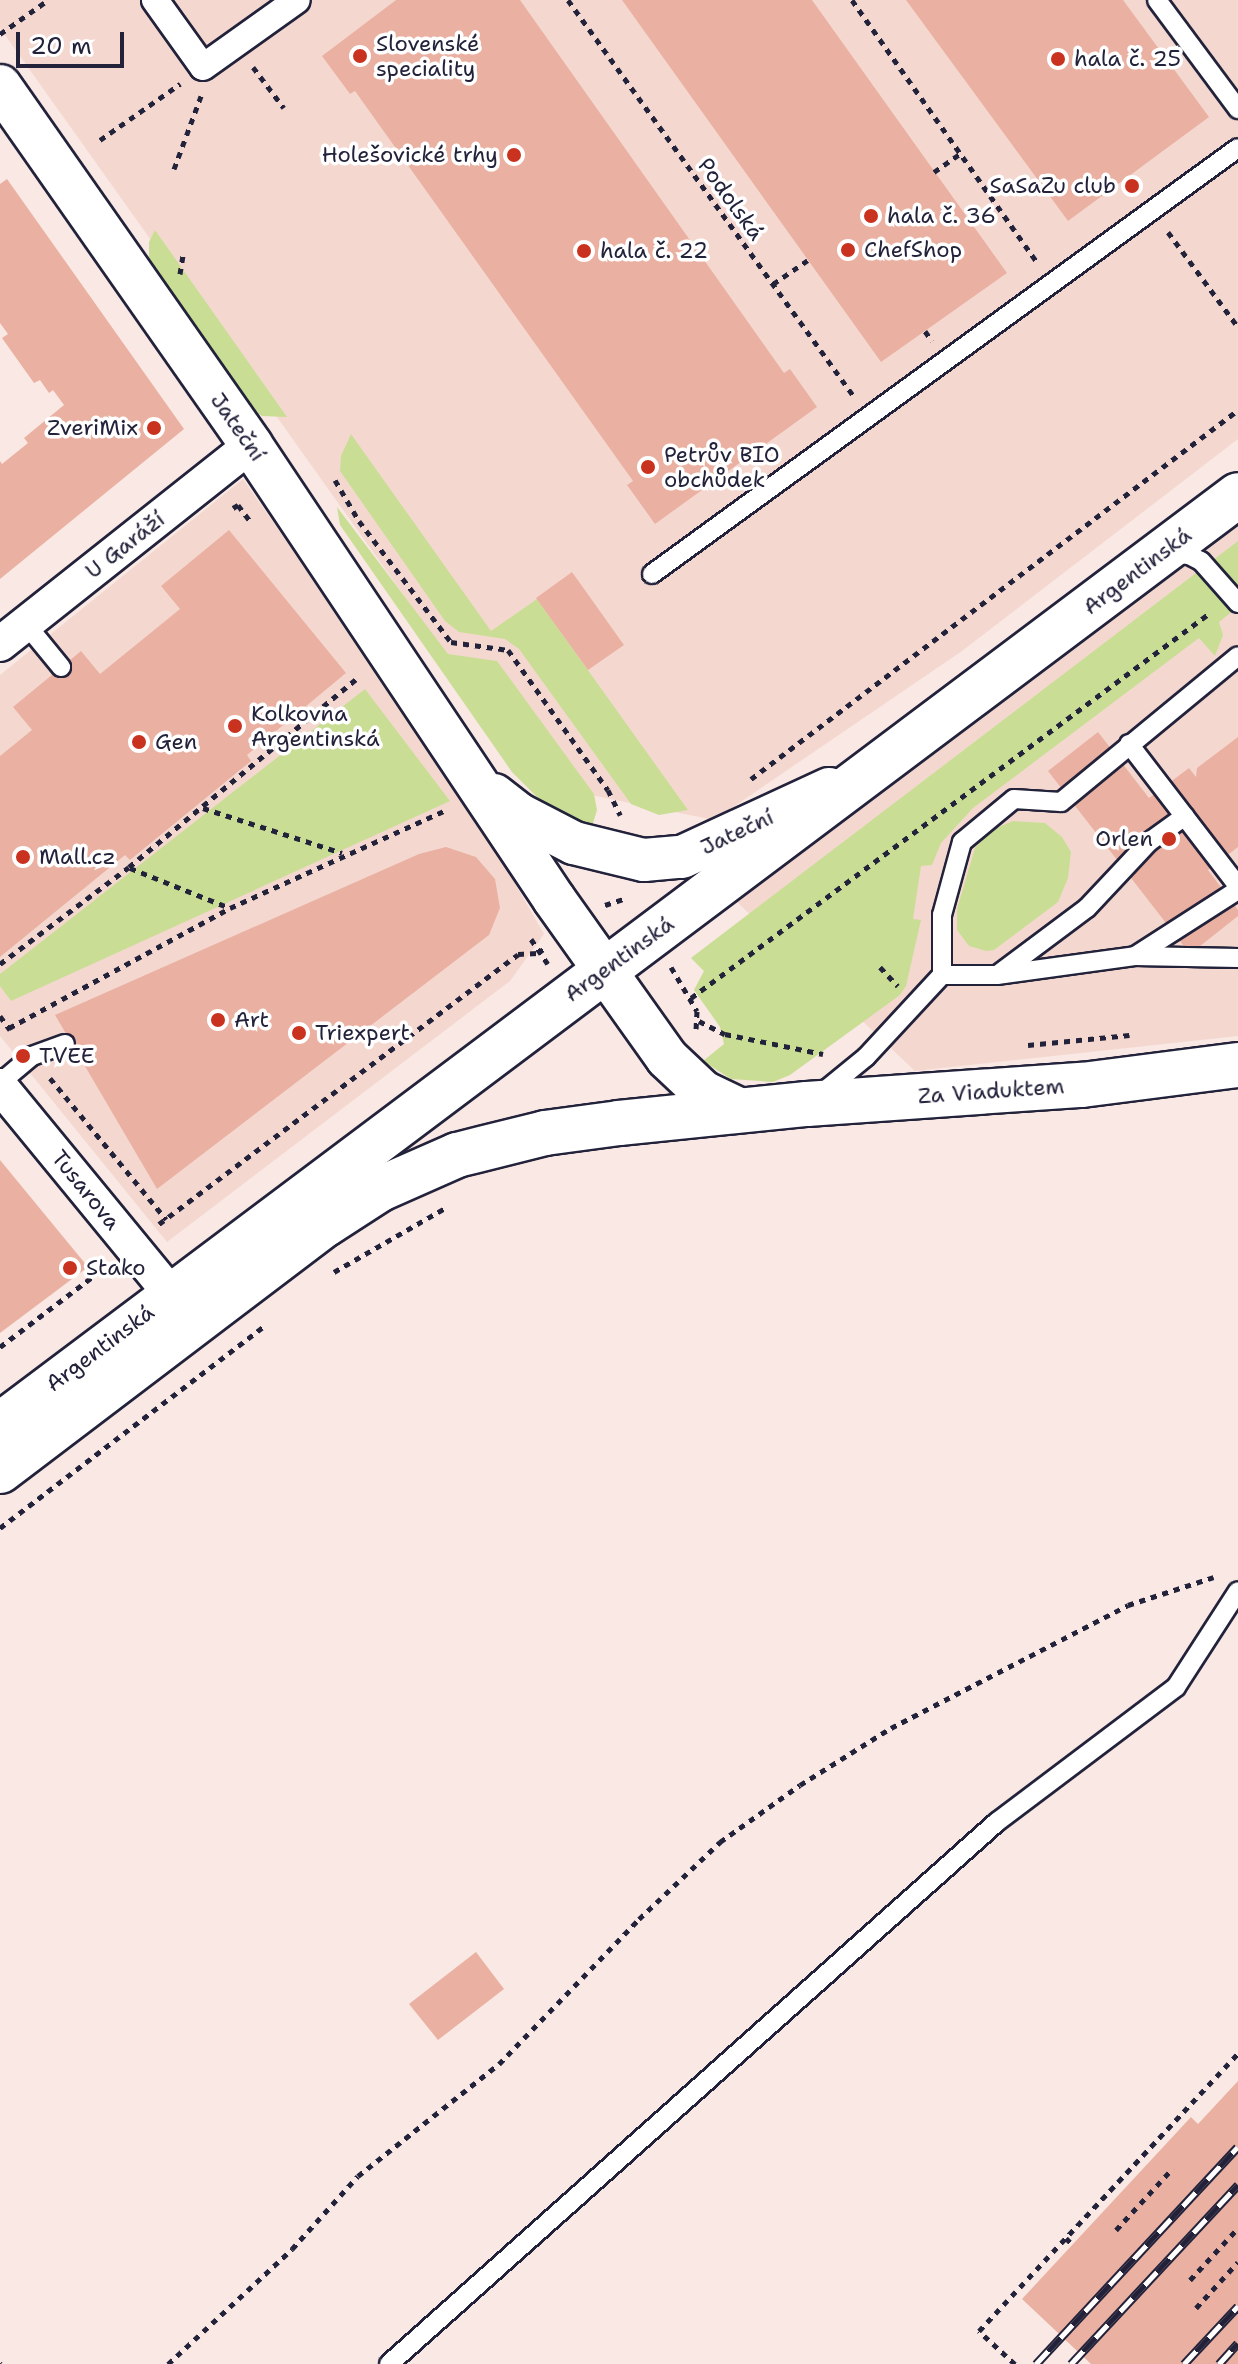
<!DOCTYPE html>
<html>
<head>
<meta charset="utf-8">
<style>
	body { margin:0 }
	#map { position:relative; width:1238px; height:2364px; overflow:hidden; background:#f9e8e3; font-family:"Shantell Sans",sans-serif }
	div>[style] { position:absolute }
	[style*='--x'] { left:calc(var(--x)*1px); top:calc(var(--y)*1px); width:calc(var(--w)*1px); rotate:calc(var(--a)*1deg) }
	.built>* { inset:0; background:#f4d8d0 }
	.green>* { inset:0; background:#c9de94 }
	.building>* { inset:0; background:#eab1a2 }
	.path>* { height:5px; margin-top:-2.5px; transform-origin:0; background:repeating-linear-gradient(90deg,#22223b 0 6px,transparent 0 12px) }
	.roads { filter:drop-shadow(2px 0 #22223b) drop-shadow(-2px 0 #22223b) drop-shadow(0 2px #22223b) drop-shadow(0 -2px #22223b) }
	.service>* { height:18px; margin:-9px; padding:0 9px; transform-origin:9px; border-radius:9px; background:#fff }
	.pedestrian>* { height:26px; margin:-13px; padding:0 13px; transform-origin:13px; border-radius:13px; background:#fff }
	.minor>* { height:34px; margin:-17px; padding:0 17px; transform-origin:17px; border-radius:17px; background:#fff }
	.tertiary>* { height:42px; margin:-21px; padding:0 21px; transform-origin:21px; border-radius:21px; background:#fff }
	.secondary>* { height:44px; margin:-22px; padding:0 22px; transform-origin:22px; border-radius:22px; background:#fff }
	.rail>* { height:9px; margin-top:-4.5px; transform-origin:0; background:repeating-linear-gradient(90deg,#fff 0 18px,#22223b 0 36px); box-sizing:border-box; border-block:2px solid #22223b }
	.dots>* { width:22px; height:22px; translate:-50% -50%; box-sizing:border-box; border:4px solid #fff; border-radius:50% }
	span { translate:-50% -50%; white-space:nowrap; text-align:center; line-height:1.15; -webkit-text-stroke:7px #fff; paint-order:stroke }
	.poi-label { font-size:22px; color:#22223b }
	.left { translate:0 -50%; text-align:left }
	.right { translate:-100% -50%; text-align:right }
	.street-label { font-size:22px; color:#22223b }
	.scale { position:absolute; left:16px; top:32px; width:108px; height:36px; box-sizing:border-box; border:4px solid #22223b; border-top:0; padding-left:10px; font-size:24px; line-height:28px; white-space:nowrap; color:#22223b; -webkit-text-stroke:6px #fff; paint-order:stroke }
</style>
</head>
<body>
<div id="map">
	<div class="built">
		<div style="clip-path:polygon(0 0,1238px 0,1238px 439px,962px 651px,714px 820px,581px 793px,499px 729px,0 28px)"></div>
		<div style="clip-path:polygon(243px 479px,463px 793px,544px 934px,510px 981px,167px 1242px,0 1036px,0 675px)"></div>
		<div style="clip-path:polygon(1238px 526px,1238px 1036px,915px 1071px,737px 902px)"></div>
	</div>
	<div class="green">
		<div style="clip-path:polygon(155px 230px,287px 417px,262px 416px,250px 408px,157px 279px,149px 259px,149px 242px)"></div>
		<div style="clip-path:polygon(351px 434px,491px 631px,537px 599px,688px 810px,659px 815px,631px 804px,519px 649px,505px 639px,459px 632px,445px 621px,340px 471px,341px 456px)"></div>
		<div style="clip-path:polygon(337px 507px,448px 654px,497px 661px,594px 794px,597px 810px,590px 833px,548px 808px,512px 772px,340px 525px)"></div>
		<div style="clip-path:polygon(1238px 541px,1238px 607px,1219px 622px,1223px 635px,1215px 656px,1199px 638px,973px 808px,941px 843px,932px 865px,921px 866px,913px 919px,921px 920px,906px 986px,900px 995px,790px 1075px,773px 1082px,731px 1079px,703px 1061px,724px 1044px,720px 1027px,694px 990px,704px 971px,691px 958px)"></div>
		<div style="clip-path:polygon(365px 689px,450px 801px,11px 1001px,0 986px,0 974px)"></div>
		<div style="clip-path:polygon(1013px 821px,1045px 823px,1062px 837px,1071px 852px,1068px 878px,1058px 902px,994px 950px,986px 951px,969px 946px,957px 930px,957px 909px,975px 848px,992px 830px)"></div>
	</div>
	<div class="building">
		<div style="clip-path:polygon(396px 0,520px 0,784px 373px,790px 369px,817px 407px,655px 524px,627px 485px,633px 481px,355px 91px,350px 94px,322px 56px)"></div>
		<div style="clip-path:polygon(622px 0,812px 0,1007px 273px,881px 362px)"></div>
		<div style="clip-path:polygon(906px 0,1123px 0,1209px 117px,1068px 221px)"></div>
		<div style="clip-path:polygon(7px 179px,184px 429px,0 579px,0 461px,2px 464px,28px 443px,24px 438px,64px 405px,53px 390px,49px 393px,40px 380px,34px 383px,2px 338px,8px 334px,0 323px,0 184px)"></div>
		<div style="clip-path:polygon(229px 530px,346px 673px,247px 755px,251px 761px,130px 860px,125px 855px,0 957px,0 756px,32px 730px,13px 707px,81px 651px,100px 674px,180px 609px,161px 586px)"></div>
		<div style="clip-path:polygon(572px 572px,624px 645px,588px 670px,536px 598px)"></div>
		<div style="clip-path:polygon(1098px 732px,1149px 798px,1189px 768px,1196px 777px,1197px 768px,1238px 737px,1238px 847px,1208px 870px,1238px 910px,1238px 916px,1190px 954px,1048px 771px)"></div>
		<div style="clip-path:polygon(446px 847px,476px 857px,495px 879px,500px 908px,489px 935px,157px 1189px,55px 1015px,419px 854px)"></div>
		<div style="clip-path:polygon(0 1160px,88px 1267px,0 1333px)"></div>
		<div style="clip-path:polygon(476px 1952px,504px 1989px,438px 2040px,409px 2004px)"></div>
		<div style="clip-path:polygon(1238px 2081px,1238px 2364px,1091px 2364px,1022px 2299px,1191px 2117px,1198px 2124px)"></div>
	</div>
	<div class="path">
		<div style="--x:568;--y:0;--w:489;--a:54.2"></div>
		<div style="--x:852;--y:0;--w:319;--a:54.8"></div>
		<div style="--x:0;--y:34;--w:59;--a:-35.3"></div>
		<div style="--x:253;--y:67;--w:51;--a:52.9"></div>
		<div style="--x:100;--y:140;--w:98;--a:-35"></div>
		<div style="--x:174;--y:169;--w:78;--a:-69.7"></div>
		<div style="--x:934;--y:172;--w:33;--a:-35"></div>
		<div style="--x:1168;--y:232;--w:118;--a:53.6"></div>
		<div style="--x:180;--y:274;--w:19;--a:-81"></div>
		<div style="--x:773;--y:284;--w:42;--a:-34.4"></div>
		<div style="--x:925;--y:331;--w:12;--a:55"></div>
		<div style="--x:335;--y:480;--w:48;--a:59.7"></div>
		<div style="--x:359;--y:521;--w:152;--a:52.8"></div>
		<div style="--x:451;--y:642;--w:58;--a:8"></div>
		<div style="--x:508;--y:650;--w:172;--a:54.5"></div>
		<div style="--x:608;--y:790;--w:28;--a:64"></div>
		<div style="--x:233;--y:508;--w:6;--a:-31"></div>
		<div style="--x:238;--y:505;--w:20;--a:53"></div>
		<div style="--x:751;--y:779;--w:611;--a:-37.15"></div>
		<div style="--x:203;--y:808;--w:146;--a:17.9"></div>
		<div style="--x:130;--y:868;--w:108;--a:21.8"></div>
		<div style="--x:605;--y:905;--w:19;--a:-18"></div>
		<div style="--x:531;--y:939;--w:30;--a:56"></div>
		<div style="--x:0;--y:964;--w:161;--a:-36.9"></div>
		<div style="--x:129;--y:867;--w:298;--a:-39.6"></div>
		<div style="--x:671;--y:967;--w:51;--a:59.4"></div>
		<div style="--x:697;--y:1011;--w:18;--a:93"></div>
		<div style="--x:880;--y:967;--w:26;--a:47"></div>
		<div style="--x:691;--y:998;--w:646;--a:-36.57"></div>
		<div style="--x:0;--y:1016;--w:17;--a:54"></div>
		<div style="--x:699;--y:1021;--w:29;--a:27"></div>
		<div style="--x:725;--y:1034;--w:100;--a:11.5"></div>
		<div style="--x:9;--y:1028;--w:251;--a:-28.5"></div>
		<div style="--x:230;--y:908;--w:239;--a:-24.4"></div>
		<div style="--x:1028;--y:1045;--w:102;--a:-5.6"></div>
		<div style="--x:50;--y:1078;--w:183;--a:50.6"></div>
		<div style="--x:159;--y:1224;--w:449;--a:-36.9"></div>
		<div style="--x:518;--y:954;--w:20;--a:-3"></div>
		<div style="--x:538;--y:953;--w:9;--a:-36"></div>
		<div style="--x:334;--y:1272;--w:130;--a:-29.9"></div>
		<div style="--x:0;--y:1347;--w:131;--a:-37.2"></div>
		<div style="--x:0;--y:1528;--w:331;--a:-37.4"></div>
		<div style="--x:1116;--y:2230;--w:84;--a:-47.4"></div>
		<div style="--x:1066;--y:2238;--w:8;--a:45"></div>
		<div style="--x:1190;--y:2280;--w:71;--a:-47.3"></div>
		<div style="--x:1196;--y:2308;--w:62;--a:-47.6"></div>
		<div style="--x:0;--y:2363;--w:1;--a:45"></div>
		<div style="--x:168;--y:2364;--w:169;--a:-42.8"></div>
		<div style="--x:292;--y:2249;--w:98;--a:-47.9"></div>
		<div style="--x:358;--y:2176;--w:180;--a:-38.5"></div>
		<div style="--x:499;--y:2064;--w:202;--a:-46"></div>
		<div style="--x:639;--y:1919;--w:112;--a:-43.5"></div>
		<div style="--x:720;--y:1842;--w:98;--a:-35.5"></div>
		<div style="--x:800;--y:1785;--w:107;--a:-32.1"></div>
		<div style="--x:891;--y:1728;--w:267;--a:-27.4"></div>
		<div style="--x:1128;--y:1605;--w:90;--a:-18"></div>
		<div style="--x:1015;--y:2364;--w:49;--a:-137.5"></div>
		<div style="--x:979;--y:2331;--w:380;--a:-47"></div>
	</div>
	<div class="roads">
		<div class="service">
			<div style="--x:1157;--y:0;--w:136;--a:53.4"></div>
			<div style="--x:1170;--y:553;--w:19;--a:6"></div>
			<div style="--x:1189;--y:555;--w:13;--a:27"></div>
			<div style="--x:1201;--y:561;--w:56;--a:48.6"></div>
			<div style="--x:652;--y:574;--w:724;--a:-36.02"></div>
			<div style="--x:25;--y:623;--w:57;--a:50.7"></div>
			<div style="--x:1129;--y:744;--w:179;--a:52.5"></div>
			<div style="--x:1135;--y:956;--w:122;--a:-32.7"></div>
			<div style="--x:1000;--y:973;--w:109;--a:-36.8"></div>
			<div style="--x:1087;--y:908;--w:91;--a:-46.8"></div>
			<div style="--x:1149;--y:842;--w:44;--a:-35.8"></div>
			<div style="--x:942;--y:975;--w:60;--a:-90"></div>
			<div style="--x:942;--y:915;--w:76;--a:-74.7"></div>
			<div style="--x:962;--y:842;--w:67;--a:-39.6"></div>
			<div style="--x:1014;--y:799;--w:47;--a:3.7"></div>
			<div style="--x:1061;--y:802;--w:229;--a:-39.5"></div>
			<div style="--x:0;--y:1083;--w:42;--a:-40.2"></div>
			<div style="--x:32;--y:1056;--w:35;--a:-20"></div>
			<div style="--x:822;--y:1093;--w:57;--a:-39.3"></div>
			<div style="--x:866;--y:1057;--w:112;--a:-47.2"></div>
			<div style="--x:942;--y:975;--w:55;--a:0"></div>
			<div style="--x:997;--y:975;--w:139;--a:-7.8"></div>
			<div style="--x:1135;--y:956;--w:103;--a:1.1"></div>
			<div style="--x:389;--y:2364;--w:815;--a:-41.72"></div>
			<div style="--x:997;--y:1822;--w:224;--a:-37"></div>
			<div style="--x:1176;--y:1687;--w:114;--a:-57.1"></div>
		</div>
		<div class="pedestrian">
			<div style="--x:155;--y:0;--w:82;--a:54.4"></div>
			<div style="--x:203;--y:67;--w:115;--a:-35.5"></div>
		</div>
		<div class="minor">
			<div style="--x:0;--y:644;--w:320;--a:-38.4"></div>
			<div style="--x:0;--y:1086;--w:269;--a:50.6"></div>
		</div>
		<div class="tertiary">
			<div style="--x:0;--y:86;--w:438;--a:55"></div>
			<div style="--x:251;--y:445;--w:546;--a:56.28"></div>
			<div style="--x:554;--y:899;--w:195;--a:54.6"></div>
			<div style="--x:667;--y:1058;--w:50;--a:43.4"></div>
			<div style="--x:703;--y:1092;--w:44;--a:25.4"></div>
			<div style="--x:494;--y:795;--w:31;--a:38"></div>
			<div style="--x:518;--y:814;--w:63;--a:27.4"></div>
			<div style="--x:574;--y:843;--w:72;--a:13.7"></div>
			<div style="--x:644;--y:860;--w:38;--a:-5"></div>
			<div style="--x:682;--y:857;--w:162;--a:-24.8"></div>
		</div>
		<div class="secondary">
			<div style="--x:0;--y:1425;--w:1548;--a:-36.91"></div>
			<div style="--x:0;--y:1471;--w:409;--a:-37.2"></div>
			<div style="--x:326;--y:1224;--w:64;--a:-32.9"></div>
			<div style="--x:380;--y:1189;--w:84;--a:-23.8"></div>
			<div style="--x:457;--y:1155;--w:91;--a:-14"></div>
			<div style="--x:545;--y:1133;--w:75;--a:-7.7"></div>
			<div style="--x:619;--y:1123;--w:189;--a:-5.8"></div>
			<div style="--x:807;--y:1104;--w:276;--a:-4"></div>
			<div style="--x:1082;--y:1085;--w:157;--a:-7.3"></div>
		</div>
	</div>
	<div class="rail">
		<div style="--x:1036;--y:2364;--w:296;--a:-47.1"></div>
		<div style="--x:1071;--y:2364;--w:245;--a:-47"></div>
		<div style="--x:1184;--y:2364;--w:79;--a:-47"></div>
		<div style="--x:1219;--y:2364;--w:28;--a:-48"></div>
	</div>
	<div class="dots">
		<div style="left:360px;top:56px;background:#c8321e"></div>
		<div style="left:1058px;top:59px;background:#c8321e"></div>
		<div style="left:514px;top:155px;background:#c8321e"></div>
		<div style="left:1132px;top:186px;background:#c8321e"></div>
		<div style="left:871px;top:216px;background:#c8321e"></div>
		<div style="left:848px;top:250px;background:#c8321e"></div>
		<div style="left:584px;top:251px;background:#c8321e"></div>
		<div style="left:154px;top:428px;background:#c8321e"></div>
		<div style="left:648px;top:467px;background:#c8321e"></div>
		<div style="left:235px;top:726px;background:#c8321e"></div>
		<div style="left:139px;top:742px;background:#c8321e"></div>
		<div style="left:1169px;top:839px;background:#c8321e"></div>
		<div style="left:23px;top:857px;background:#c8321e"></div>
		<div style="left:218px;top:1020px;background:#c8321e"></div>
		<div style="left:299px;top:1033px;background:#c8321e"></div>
		<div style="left:23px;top:1056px;background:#c8321e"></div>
		<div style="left:70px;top:1268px;background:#c8321e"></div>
	</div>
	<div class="poi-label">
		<span class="left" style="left:376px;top:56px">Slovenské<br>speciality</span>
		<span class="left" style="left:1074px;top:59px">hala č. 25</span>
		<span class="right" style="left:498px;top:155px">Holešovické trhy</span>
		<span class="right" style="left:1116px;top:186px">SaSaZu club</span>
		<span class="left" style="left:887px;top:216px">hala č. 36</span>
		<span class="left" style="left:864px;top:250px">ChefShop</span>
		<span class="left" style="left:600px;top:251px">hala č. 22</span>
		<span class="right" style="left:138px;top:428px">ZveriMix</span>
		<span class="left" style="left:664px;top:467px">Petrův BIO<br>obchůdek</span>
		<span class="left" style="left:251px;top:726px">Kolkovna<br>Argentinská</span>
		<span class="left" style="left:155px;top:742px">Gen</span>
		<span class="right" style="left:1153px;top:839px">Orlen</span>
		<span class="left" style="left:39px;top:857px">Mall.cz</span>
		<span class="left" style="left:234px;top:1020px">Art</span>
		<span class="left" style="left:315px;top:1033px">Triexpert</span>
		<span class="left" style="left:39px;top:1056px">TVEE</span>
		<span class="left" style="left:86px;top:1268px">Stako</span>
	</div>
	<div class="street-label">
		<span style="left:731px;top:199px;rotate:54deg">Podolská</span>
		<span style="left:238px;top:427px;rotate:55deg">Jateční</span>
		<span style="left:125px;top:545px;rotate:-38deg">U Garáží</span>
		<span style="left:1137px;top:571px;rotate:-37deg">Argentinská</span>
		<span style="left:737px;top:832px;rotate:-25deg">Jateční</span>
		<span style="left:619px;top:959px;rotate:-36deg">Argentinská</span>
		<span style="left:991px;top:1091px;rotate:-4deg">Za Viaduktem</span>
		<span style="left:86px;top:1190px;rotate:51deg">Tusarova</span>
		<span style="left:100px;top:1348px;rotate:-37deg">Argentinská</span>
	</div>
	<div class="scale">20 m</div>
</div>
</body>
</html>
